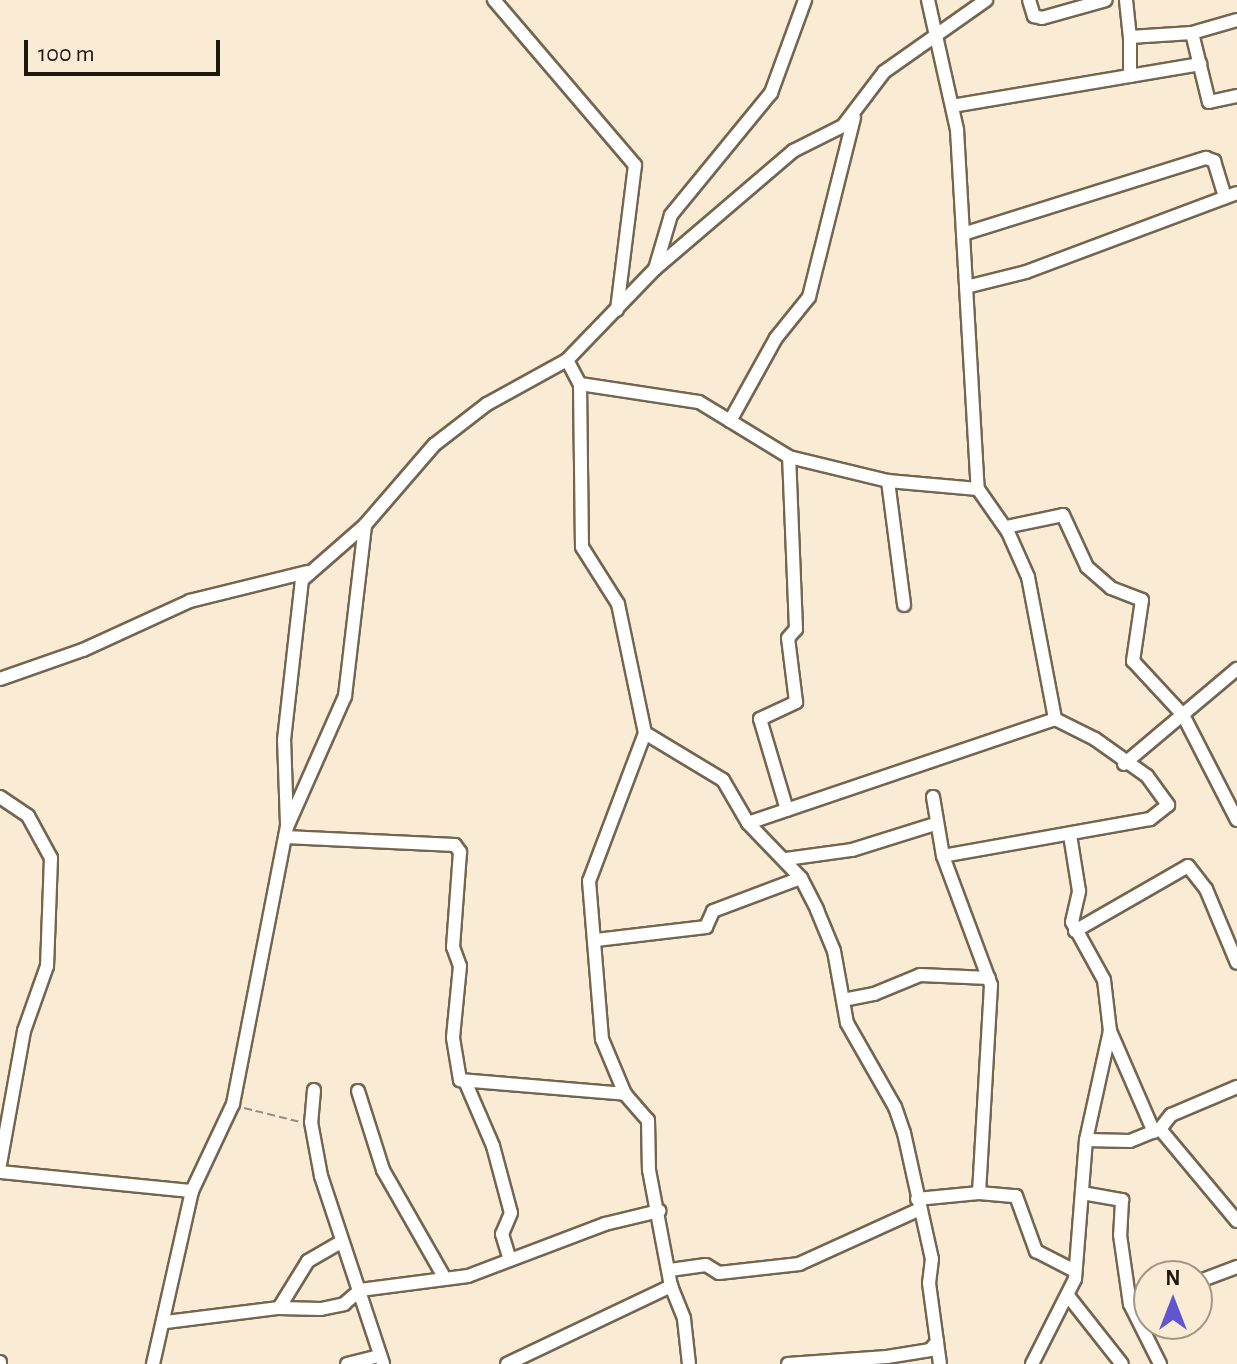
<!DOCTYPE html>
<html>
<head>
<meta charset="utf-8">
<style>
	body { margin:0 }
	#map { position:relative; width:1237px; height:1364px; overflow:hidden; background:#faecd4; font-family:"Alegreya Sans",sans-serif }
	div>[style] { position:absolute }
	[style*='--x'] { left:calc(var(--x)*1px); top:calc(var(--y)*1px); width:calc(var(--w)*1px); rotate:calc(var(--a)*1deg) }
	.path>* { height:2px; margin-top:-1px; transform-origin:0; background:repeating-linear-gradient(90deg,#968c7b 0 8px,transparent 0 12px) }
	.roads { filter:drop-shadow(2px 0 #736651) drop-shadow(-2px 0 #736651) drop-shadow(0 2px #736651) drop-shadow(0 -2px #736651) }
	.minor>* { height:12px; margin:-6px; padding:0 6px; transform-origin:6px; border-radius:6px; background:#fff }
	span { translate:-50% -50%; white-space:nowrap; text-align:center; line-height:1.15; -webkit-text-stroke:8px #faecd4; paint-order:stroke }
	.north { position:absolute; left:1133px; top:1260px; width:80px; height:80px; box-sizing:border-box; background:#faecd4; border:2px solid #a29786; border-radius:50%; rotate:0deg; font-size:22px; font-weight:700; line-height:32px; text-align:center; color:#1d1810 }
	.north::after { content:''; display:block; margin:auto; width:28px; height:36px; background:#6056cf; clip-path:polygon(50% 0,100% 100%,50% 72%,0 100%) }
	.scale { position:absolute; left:24px; top:40px; width:196px; height:36px; box-sizing:border-box; border:4px solid #1d1810; border-top:0; padding-left:10px; font-size:24px; line-height:28px; white-space:nowrap; color:#1d1810; -webkit-text-stroke:6px #faecd4; paint-order:stroke }
</style>
</head>
<body>
<div id="map">
	<div class="path">
		<div style="--x:244;--y:1108;--w:58;--a:14"></div>
	</div>
	<div class="roads">
		<div class="minor">
			<div style="--x:494;--y:0;--w:217;--a:49.5"></div>
			<div style="--x:635;--y:165;--w:146;--a:97.1"></div>
			<div style="--x:928;--y:0;--w:133;--a:77.4"></div>
			<div style="--x:957;--y:130;--w:360;--a:86.7"></div>
			<div style="--x:1029;--y:0;--w:17;--a:73"></div>
			<div style="--x:1034;--y:16;--w:8;--a:14"></div>
			<div style="--x:1042;--y:18;--w:66;--a:-15.7"></div>
			<div style="--x:1126;--y:0;--w:37;--a:84"></div>
			<div style="--x:1237;--y:20;--w:47;--a:163.9"></div>
			<div style="--x:1192;--y:33;--w:71;--a:76.2"></div>
			<div style="--x:1209;--y:102;--w:29;--a:-12"></div>
			<div style="--x:1130;--y:76;--w:39;--a:-90"></div>
			<div style="--x:1130;--y:37;--w:62;--a:-3.7"></div>
			<div style="--x:952;--y:106;--w:252;--a:-9.6"></div>
			<div style="--x:963;--y:234;--w:255;--a:-17.4"></div>
			<div style="--x:1206;--y:158;--w:9;--a:21"></div>
			<div style="--x:1214;--y:161;--w:38;--a:73"></div>
			<div style="--x:655;--y:269;--w:182;--a:-40.5"></div>
			<div style="--x:793;--y:151;--w:56;--a:-26.6"></div>
			<div style="--x:843;--y:126;--w:68;--a:-52.8"></div>
			<div style="--x:884;--y:72;--w:125;--a:-35.2"></div>
			<div style="--x:966;--y:287;--w:62;--a:-14"></div>
			<div style="--x:1026;--y:272;--w:225;--a:-20.5"></div>
			<div style="--x:567;--y:360;--w:27;--a:62"></div>
			<div style="--x:580;--y:384;--w:120;--a:8.6"></div>
			<div style="--x:699;--y:402;--w:105;--a:31.4"></div>
			<div style="--x:789;--y:457;--w:102;--a:13.6"></div>
			<div style="--x:888;--y:481;--w:90;--a:5.1"></div>
			<div style="--x:978;--y:489;--w:52;--a:55.1"></div>
			<div style="--x:1008;--y:532;--w:49;--a:66"></div>
			<div style="--x:1028;--y:577;--w:145;--a:79.2"></div>
			<div style="--x:1055;--y:719;--w:45;--a:26.6"></div>
			<div style="--x:1095;--y:739;--w:64;--a:35.4"></div>
			<div style="--x:1147;--y:776;--w:36;--a:54"></div>
			<div style="--x:1168;--y:805;--w:23;--a:142"></div>
			<div style="--x:1150;--y:819;--w:210;--a:169.9"></div>
			<div style="--x:580;--y:384;--w:163;--a:89.3"></div>
			<div style="--x:582;--y:547;--w:67;--a:57.7"></div>
			<div style="--x:618;--y:604;--w:132;--a:78.2"></div>
			<div style="--x:645;--y:733;--w:91;--a:31.1"></div>
			<div style="--x:723;--y:780;--w:50;--a:59.8"></div>
			<div style="--x:748;--y:823;--w:76;--a:46.1"></div>
			<div style="--x:801;--y:878;--w:36;--a:63"></div>
			<div style="--x:817;--y:910;--w:44;--a:67.5"></div>
			<div style="--x:834;--y:951;--w:73;--a:79.8"></div>
			<div style="--x:847;--y:1023;--w:97;--a:60.3"></div>
			<div style="--x:895;--y:1107;--w:28;--a:71"></div>
			<div style="--x:904;--y:1133;--w:129;--a:77.5"></div>
			<div style="--x:932;--y:1259;--w:24;--a:97"></div>
			<div style="--x:929;--y:1283;--w:82;--a:82.3"></div>
			<div style="--x:730;--y:421;--w:95;--a:-61"></div>
			<div style="--x:776;--y:338;--w:53;--a:-51.2"></div>
			<div style="--x:809;--y:297;--w:185;--a:-75.9"></div>
			<div style="--x:888;--y:481;--w:125;--a:82.6"></div>
			<div style="--x:1006;--y:527;--w:58;--a:-11.9"></div>
			<div style="--x:1063;--y:515;--w:57;--a:65.2"></div>
			<div style="--x:1087;--y:567;--w:32;--a:41"></div>
			<div style="--x:1111;--y:588;--w:33;--a:21"></div>
			<div style="--x:1142;--y:600;--w:62;--a:98.4"></div>
			<div style="--x:1133;--y:661;--w:74;--a:47.2"></div>
			<div style="--x:1183;--y:715;--w:118;--a:62.8"></div>
			<div style="--x:0;--y:679;--w:88;--a:-19.3"></div>
			<div style="--x:83;--y:650;--w:118;--a:-24.6"></div>
			<div style="--x:190;--y:601;--w:121;--a:-13.9"></div>
			<div style="--x:645;--y:733;--w:158;--a:110.7"></div>
			<div style="--x:589;--y:881;--w:159;--a:85.3"></div>
			<div style="--x:602;--y:1039;--w:60;--a:67.3"></div>
			<div style="--x:625;--y:1094;--w:35;--a:49"></div>
			<div style="--x:648;--y:1120;--w:50;--a:88.9"></div>
			<div style="--x:649;--y:1170;--w:118;--a:79.3"></div>
			<div style="--x:671;--y:1286;--w:35;--a:68"></div>
			<div style="--x:684;--y:1319;--w:45;--a:83.7"></div>
			<div style="--x:1124;--y:764;--w:148;--a:-40.1"></div>
			<div style="--x:0;--y:797;--w:34;--a:34"></div>
			<div style="--x:28;--y:816;--w:48;--a:61.3"></div>
			<div style="--x:51;--y:858;--w:108;--a:92.1"></div>
			<div style="--x:47;--y:966;--w:69;--a:109.5"></div>
			<div style="--x:24;--y:1031;--w:135;--a:100.2"></div>
			<div style="--x:933;--y:797;--w:60;--a:80.4"></div>
			<div style="--x:943;--y:856;--w:138;--a:69.6"></div>
			<div style="--x:991;--y:985;--w:208;--a:93.3"></div>
			<div style="--x:787;--y:810;--w:95;--a:-106.5"></div>
			<div style="--x:760;--y:719;--w:40;--a:-25"></div>
			<div style="--x:796;--y:702;--w:64;--a:-97.1"></div>
			<div style="--x:788;--y:638;--w:12;--a:-48"></div>
			<div style="--x:796;--y:629;--w:172;--a:-92.3"></div>
			<div style="--x:748;--y:823;--w:324;--a:-18.7"></div>
			<div style="--x:287;--y:824;--w:84;--a:-92"></div>
			<div style="--x:284;--y:740;--w:161;--a:-83.6"></div>
			<div style="--x:302;--y:580;--w:84;--a:-41.1"></div>
			<div style="--x:285;--y:837;--w:170;--a:2.7"></div>
			<div style="--x:455;--y:845;--w:9;--a:54"></div>
			<div style="--x:460;--y:852;--w:95;--a:94.2"></div>
			<div style="--x:453;--y:947;--w:20;--a:70"></div>
			<div style="--x:460;--y:966;--w:72;--a:95.6"></div>
			<div style="--x:453;--y:1038;--w:43;--a:80.5"></div>
			<div style="--x:460;--y:1080;--w:166;--a:4.8"></div>
			<div style="--x:786;--y:859;--w:67;--a:-7.8"></div>
			<div style="--x:852;--y:850;--w:87;--a:-17.4"></div>
			<div style="--x:1075;--y:931;--w:130;--a:-29.9"></div>
			<div style="--x:1188;--y:866;--w:29;--a:52"></div>
			<div style="--x:1206;--y:889;--w:80;--a:67.3"></div>
			<div style="--x:596;--y:940;--w:111;--a:-6.7"></div>
			<div style="--x:706;--y:927;--w:17;--a:-66"></div>
			<div style="--x:713;--y:911;--w:94;--a:-20.6"></div>
			<div style="--x:843;--y:1000;--w:32;--a:-11"></div>
			<div style="--x:874;--y:994;--w:50;--a:-22.4"></div>
			<div style="--x:920;--y:975;--w:69;--a:2.5"></div>
			<div style="--x:1110;--y:1031;--w:110;--a:66.5"></div>
			<div style="--x:465;--y:1081;--w:71;--a:66.7"></div>
			<div style="--x:493;--y:1146;--w:69;--a:75"></div>
			<div style="--x:511;--y:1213;--w:23;--a:113"></div>
			<div style="--x:502;--y:1234;--w:27;--a:73"></div>
			<div style="--x:314;--y:1090;--w:32;--a:95"></div>
			<div style="--x:311;--y:1122;--w:55;--a:79.5"></div>
			<div style="--x:321;--y:1176;--w:198;--a:71.7"></div>
			<div style="--x:358;--y:1091;--w:83;--a:72.4"></div>
			<div style="--x:383;--y:1170;--w:123;--a:60.3"></div>
			<div style="--x:1160;--y:1129;--w:120;--a:50.1"></div>
			<div style="--x:1086;--y:1140;--w:44;--a:1.3"></div>
			<div style="--x:1130;--y:1141;--w:32;--a:-22"></div>
			<div style="--x:1160;--y:1129;--w:18;--a:-52"></div>
			<div style="--x:1171;--y:1115;--w:72;--a:-23"></div>
			<div style="--x:0;--y:1172;--w:193;--a:5.7"></div>
			<div style="--x:1082;--y:1193;--w:41;--a:9.9"></div>
			<div style="--x:1122;--y:1200;--w:35;--a:93"></div>
			<div style="--x:1120;--y:1235;--w:70;--a:81.8"></div>
			<div style="--x:1130;--y:1304;--w:67;--a:63.4"></div>
			<div style="--x:917;--y:1199;--w:62;--a:-5.5"></div>
			<div style="--x:979;--y:1193;--w:37;--a:5"></div>
			<div style="--x:1016;--y:1196;--w:59;--a:70"></div>
			<div style="--x:1036;--y:1251;--w:44;--a:27.1"></div>
			<div style="--x:670;--y:1270;--w:36;--a:-8"></div>
			<div style="--x:706;--y:1265;--w:15;--a:32"></div>
			<div style="--x:719;--y:1273;--w:81;--a:-6.4"></div>
			<div style="--x:799;--y:1264;--w:133;--a:-24.4"></div>
			<div style="--x:1197;--y:1282;--w:43;--a:-20.6"></div>
			<div style="--x:1069;--y:1297;--w:85;--a:51.7"></div>
			<div style="--x:279;--y:1308;--w:42;--a:1.4"></div>
			<div style="--x:321;--y:1309;--w:24;--a:-12"></div>
			<div style="--x:344;--y:1304;--w:21;--a:-41"></div>
			<div style="--x:360;--y:1290;--w:109;--a:-7.4"></div>
			<div style="--x:468;--y:1276;--w:147;--a:-20.8"></div>
			<div style="--x:605;--y:1224;--w:56;--a:-13.5"></div>
			<div style="--x:166;--y:1322;--w:114;--a:-7.1"></div>
			<div style="--x:279;--y:1308;--w:55;--a:-58.3"></div>
			<div style="--x:308;--y:1261;--w:39;--a:-30"></div>
			<div style="--x:0;--y:1362;--w:2;--a:90"></div>
			<div style="--x:153;--y:1364;--w:177;--a:-77.3"></div>
			<div style="--x:192;--y:1191;--w:96;--a:-64.8"></div>
			<div style="--x:233;--y:1104;--w:282;--a:-79"></div>
			<div style="--x:287;--y:827;--w:143;--a:-66.1"></div>
			<div style="--x:345;--y:696;--w:172;--a:-83.3"></div>
			<div style="--x:365;--y:525;--w:106;--a:-49.2"></div>
			<div style="--x:434;--y:445;--w:67;--a:-37.7"></div>
			<div style="--x:487;--y:404;--w:91;--a:-28.8"></div>
			<div style="--x:567;--y:360;--w:127;--a:-46"></div>
			<div style="--x:655;--y:269;--w:56;--a:-73.5"></div>
			<div style="--x:671;--y:215;--w:158;--a:-50.7"></div>
			<div style="--x:771;--y:93;--w:99;--a:-69.9"></div>
			<div style="--x:347;--y:1364;--w:34;--a:-14"></div>
			<div style="--x:507;--y:1364;--w:182;--a:-25.4"></div>
			<div style="--x:788;--y:1364;--w:99;--a:-4"></div>
			<div style="--x:887;--y:1357;--w:44;--a:-9.2"></div>
			<div style="--x:930;--y:1350;--w:11;--a:-49"></div>
			<div style="--x:1032;--y:1364;--w:95;--a:-63.2"></div>
			<div style="--x:1075;--y:1279;--w:139;--a:-85.5"></div>
			<div style="--x:1086;--y:1140;--w:112;--a:-77.6"></div>
			<div style="--x:1110;--y:1031;--w:51;--a:-96.7"></div>
			<div style="--x:1104;--y:980;--w:66;--a:-118.9"></div>
			<div style="--x:1072;--y:922;--w:32;--a:-77"></div>
			<div style="--x:1079;--y:891;--w:57;--a:-99.1"></div>
		</div>
	</div>
	<div class="north">N</div>
	<div class="scale">100 m</div>
</div>
</body>
</html>
